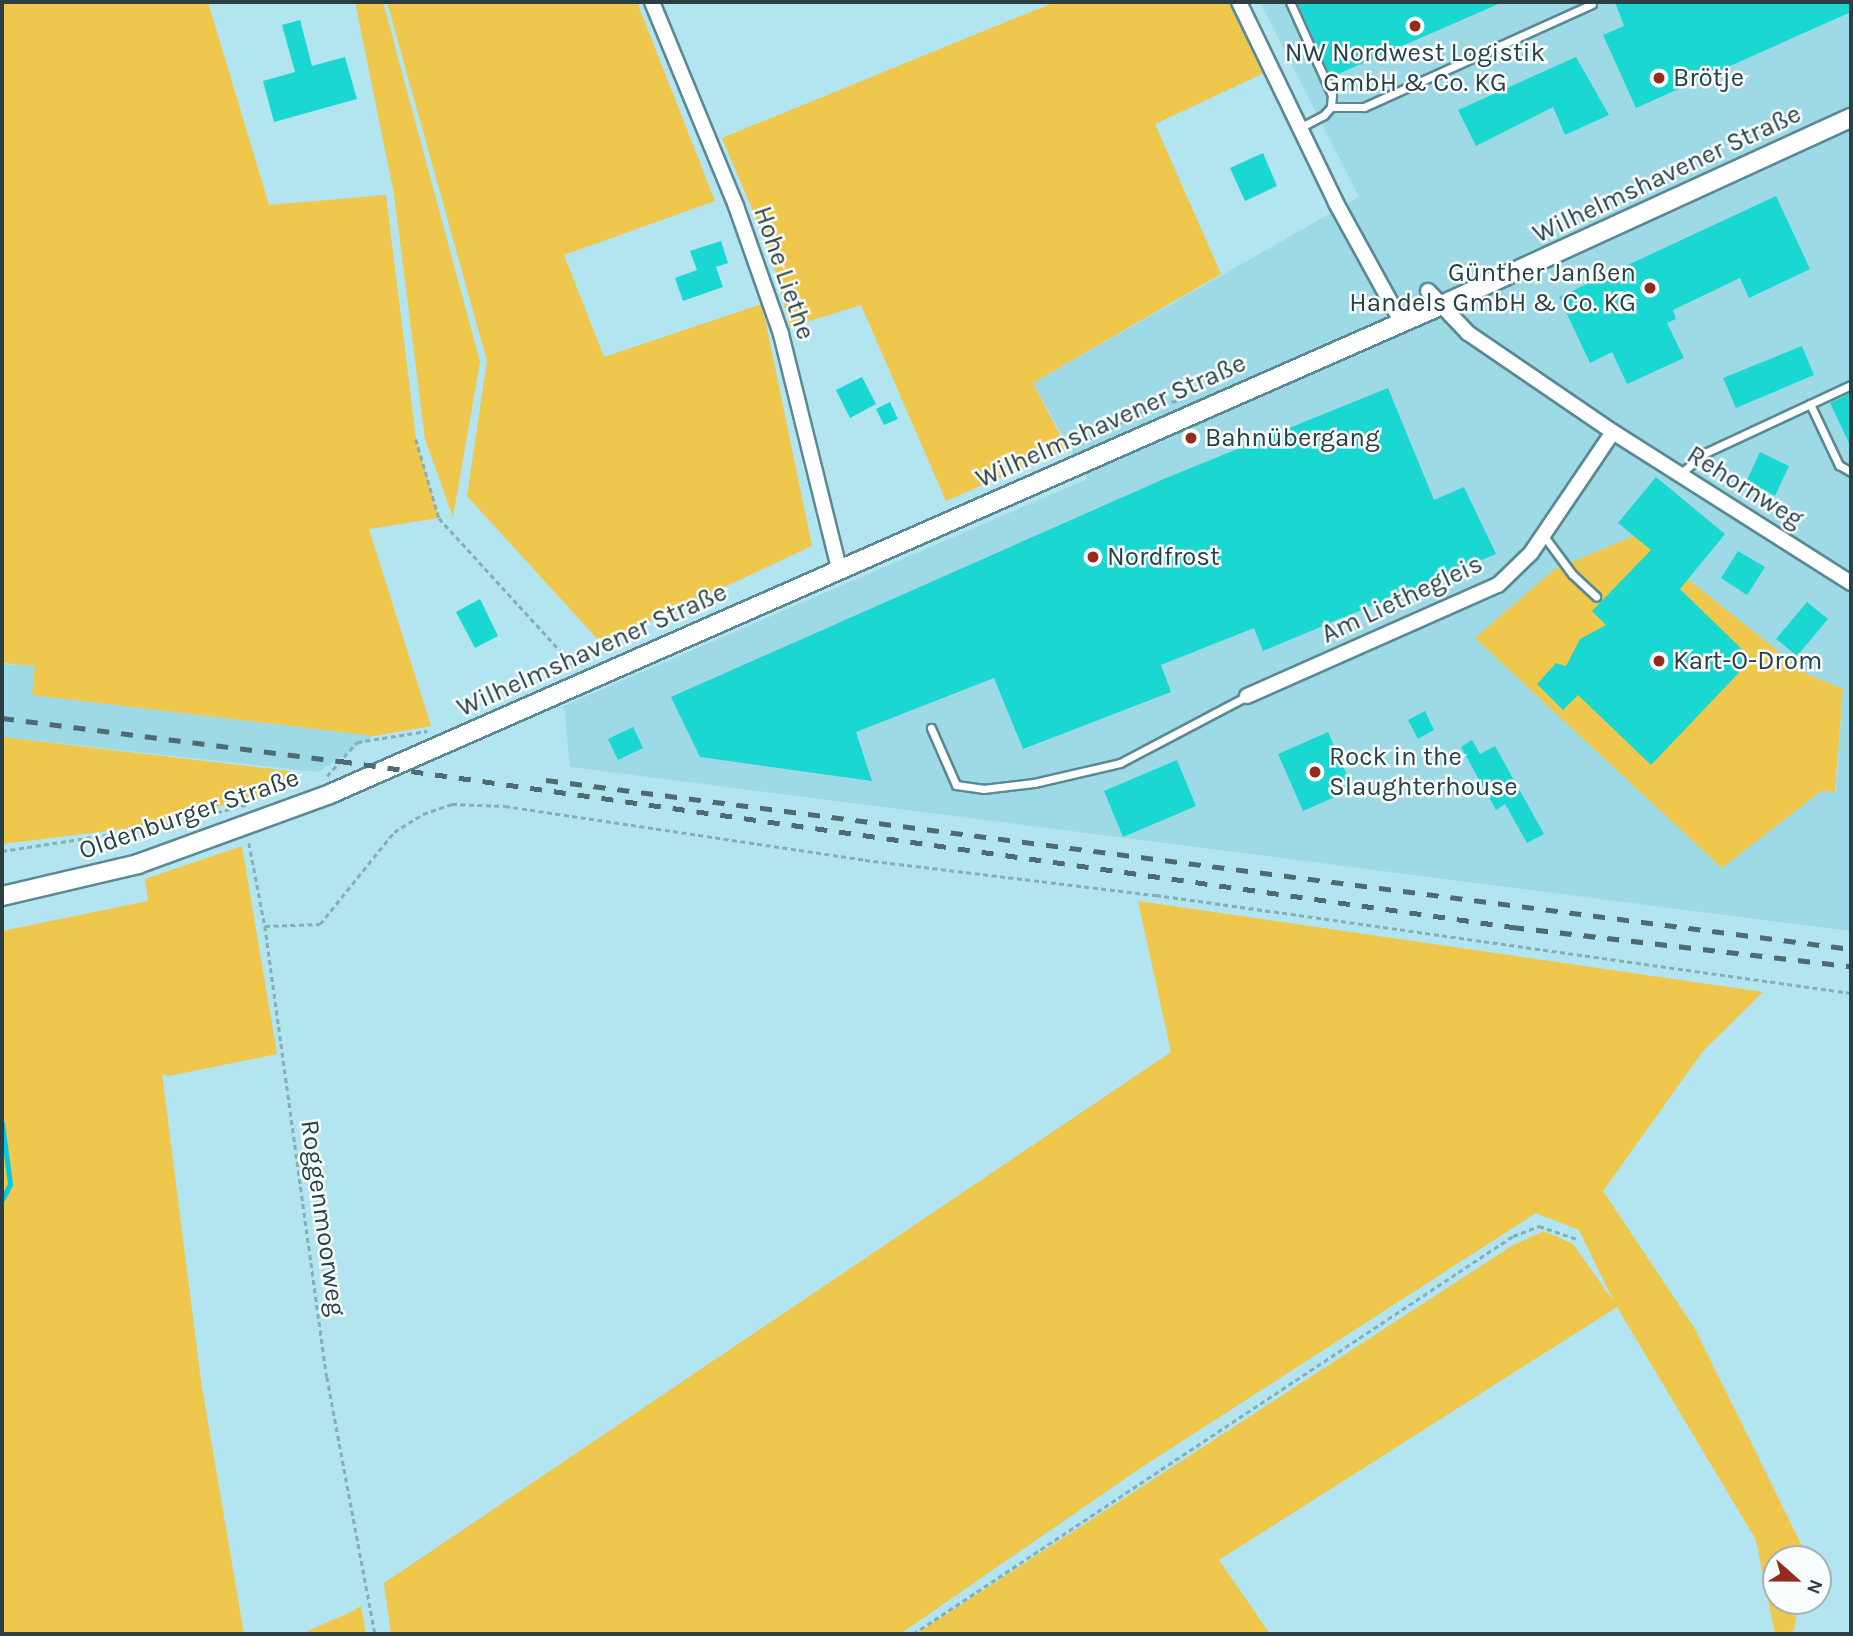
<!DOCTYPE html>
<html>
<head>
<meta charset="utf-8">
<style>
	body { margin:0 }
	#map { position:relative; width:1853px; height:1636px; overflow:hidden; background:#b2e5ef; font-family:Karla,sans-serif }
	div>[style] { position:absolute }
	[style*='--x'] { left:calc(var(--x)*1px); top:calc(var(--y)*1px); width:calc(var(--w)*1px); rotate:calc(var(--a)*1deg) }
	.built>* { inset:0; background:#9edae5 }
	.green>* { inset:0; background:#eec74c }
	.stream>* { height:5px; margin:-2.5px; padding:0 2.5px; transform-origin:2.5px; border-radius:2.5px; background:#03cbe5 }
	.building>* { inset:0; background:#1bd7d1 }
	.path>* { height:2.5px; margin-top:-1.25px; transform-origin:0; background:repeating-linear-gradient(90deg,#85aeb6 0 5px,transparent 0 8.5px) }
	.roads { filter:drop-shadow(2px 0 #5a8993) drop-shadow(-2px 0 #5a8993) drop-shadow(0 2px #5a8993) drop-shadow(0 -2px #5a8993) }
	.service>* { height:7px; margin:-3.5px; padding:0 3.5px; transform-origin:3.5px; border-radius:3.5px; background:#fff }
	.minor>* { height:14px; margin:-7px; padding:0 7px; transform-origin:7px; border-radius:7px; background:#fff }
	.tertiary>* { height:18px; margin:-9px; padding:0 9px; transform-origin:9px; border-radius:9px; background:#fff }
	.rail>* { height:5px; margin-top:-2.5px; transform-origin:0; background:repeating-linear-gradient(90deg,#4f6b71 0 12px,transparent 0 24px) }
	.dots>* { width:19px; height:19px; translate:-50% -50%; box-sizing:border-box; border:4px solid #f8fdfe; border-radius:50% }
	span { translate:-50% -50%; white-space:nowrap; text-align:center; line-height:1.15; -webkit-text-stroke:5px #f8fdfe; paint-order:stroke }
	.poi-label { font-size:26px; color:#2b3f43 }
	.left { translate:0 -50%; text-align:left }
	.right { translate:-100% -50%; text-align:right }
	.street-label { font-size:26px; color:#2b3f43 }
	.frame { position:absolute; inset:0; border:4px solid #2b3f43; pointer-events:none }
	.north { position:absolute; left:1762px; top:1545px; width:70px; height:70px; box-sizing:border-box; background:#f8fdfe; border:2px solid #a6b1b3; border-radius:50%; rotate:111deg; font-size:19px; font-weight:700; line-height:28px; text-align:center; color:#2b3f43 }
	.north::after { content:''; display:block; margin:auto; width:24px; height:32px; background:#952b1d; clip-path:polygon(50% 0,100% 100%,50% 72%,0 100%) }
</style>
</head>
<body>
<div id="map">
	<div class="built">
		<div style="clip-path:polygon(evenodd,1260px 2px,1851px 2px,1851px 931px,570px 767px,564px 706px,1087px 479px,1033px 383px,1359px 197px,1260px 2px,1634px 536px,1807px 674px,1843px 689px,1836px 792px,1821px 791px,1634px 536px)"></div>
		<div style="clip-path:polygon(2px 664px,35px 666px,33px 695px,374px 736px,318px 772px,2px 737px)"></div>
	</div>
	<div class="green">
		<div style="clip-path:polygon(2px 2px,208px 2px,269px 205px,386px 195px,416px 439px,439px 518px,369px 529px,431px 726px,374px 736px,32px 695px,35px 666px,2px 663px)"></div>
		<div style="clip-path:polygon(355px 2px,383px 2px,480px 362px,453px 517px,425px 439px,394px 194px)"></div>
		<div style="clip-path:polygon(387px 2px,637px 2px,715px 201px,564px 255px,604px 357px,762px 304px,812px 546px,602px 644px,467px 496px,487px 361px)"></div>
		<div style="clip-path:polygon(1055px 2px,1228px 2px,1264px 73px,1155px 124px,1221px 274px,1033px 383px,1067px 448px,946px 501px,861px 305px,790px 327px,770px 251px,722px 138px)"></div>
		<div style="clip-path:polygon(1634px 536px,1807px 674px,1843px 689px,1835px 792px,1821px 791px,1722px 868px,1475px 638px,1555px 569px)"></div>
		<div style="clip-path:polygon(2px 737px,289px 771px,300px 786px,132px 828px,2px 844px)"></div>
		<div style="clip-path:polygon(242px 846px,277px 1054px,169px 1076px,162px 1074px,201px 1381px,244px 1634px,2px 1634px,2px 931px,148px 901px,145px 879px)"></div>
		<div style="clip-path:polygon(1138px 901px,1763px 992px,1703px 1051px,1603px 1191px,1695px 1329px,1805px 1552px,1804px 1559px,1776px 1559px,1776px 1601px,1798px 1601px,1794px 1631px,1775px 1634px,1756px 1540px,1617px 1307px,1219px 1560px,1270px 1634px,916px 1634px,1513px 1245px,1544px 1231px,1573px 1244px,1614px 1302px,1579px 1230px,1536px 1213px,1142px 1467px,900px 1634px,391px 1634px,384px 1583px,1171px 1052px)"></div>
		<div style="clip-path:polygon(361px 1606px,366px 1634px,301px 1634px,351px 1612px)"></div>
	</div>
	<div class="stream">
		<div style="--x:2;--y:1123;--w:62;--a:82.5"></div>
		<div style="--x:10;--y:1184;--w:18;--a:117"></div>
	</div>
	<div class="building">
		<div style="clip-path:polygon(1297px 2px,1503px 2px,1331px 77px)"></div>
		<div style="clip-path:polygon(1615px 2px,1851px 2px,1851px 12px,1636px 108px,1603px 35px,1624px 26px)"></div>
		<div style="clip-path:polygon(300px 20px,312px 66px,345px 57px,357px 99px,274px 122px,263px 81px,295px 72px,282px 25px)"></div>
		<div style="clip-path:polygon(1576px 57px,1609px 115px,1565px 135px,1553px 107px,1476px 146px,1458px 110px)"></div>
		<div style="clip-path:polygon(1263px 153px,1277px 186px,1245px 201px,1230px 168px)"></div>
		<div style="clip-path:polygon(1776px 196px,1810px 269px,1749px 298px,1740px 278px,1673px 310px,1676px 319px,1667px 323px,1684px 358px,1627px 384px,1612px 352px,1590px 363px,1559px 297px)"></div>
		<div style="clip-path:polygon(721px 241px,728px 263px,716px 267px,723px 287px,683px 301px,675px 278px,697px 270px,690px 251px)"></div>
		<div style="clip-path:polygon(1802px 346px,1814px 375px,1736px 408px,1723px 378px)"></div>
		<div style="clip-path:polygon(862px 377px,876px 404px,850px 418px,836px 390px)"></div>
		<div style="clip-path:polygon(1388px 388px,1434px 500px,1464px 487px,1496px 554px,1263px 651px,1254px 628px,1161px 665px,1171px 692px,1023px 749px,994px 678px,856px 732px,872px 781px,700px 757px,671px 697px,1166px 478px)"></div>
		<div style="clip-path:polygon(1851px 393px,1851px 447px,1830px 403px)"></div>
		<div style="clip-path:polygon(890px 402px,898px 419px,884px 425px,876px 409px)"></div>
		<div style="clip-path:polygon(1760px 452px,1789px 466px,1775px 496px,1746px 482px)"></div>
		<div style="clip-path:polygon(1656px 477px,1725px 534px,1680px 589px,1752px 659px,1651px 765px,1578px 695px,1563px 710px,1537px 684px,1556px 663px,1566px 666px,1580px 639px,1606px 625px,1592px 611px,1651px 550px,1618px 523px)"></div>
		<div style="clip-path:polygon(1738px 551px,1765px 567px,1747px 595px,1721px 578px)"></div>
		<div style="clip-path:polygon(480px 599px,498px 636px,475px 648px,456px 612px)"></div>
		<div style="clip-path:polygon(1807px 602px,1828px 619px,1797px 656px,1776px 639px)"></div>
		<div style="clip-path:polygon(1425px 711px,1434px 730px,1418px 739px,1408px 720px)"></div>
		<div style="clip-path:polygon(633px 727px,643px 748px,618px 760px,608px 739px)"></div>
		<div style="clip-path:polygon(1328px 732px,1353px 789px,1303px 811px,1278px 754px)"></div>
		<div style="clip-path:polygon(1472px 740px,1480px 754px,1495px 746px,1544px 834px,1527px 843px,1505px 804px,1496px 810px,1461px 747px)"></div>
		<div style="clip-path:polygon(1177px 760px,1196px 806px,1123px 837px,1104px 791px)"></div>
	</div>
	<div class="path">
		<div style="--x:416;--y:439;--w:82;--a:73.8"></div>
		<div style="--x:439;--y:518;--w:202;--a:47.6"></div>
		<div style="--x:1080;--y:444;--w:76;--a:-27.6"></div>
		<div style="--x:1147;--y:409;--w:40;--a:-16"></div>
		<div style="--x:327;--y:776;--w:45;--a:-48.6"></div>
		<div style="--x:357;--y:742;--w:71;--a:-8.9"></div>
		<div style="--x:249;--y:843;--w:85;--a:79.1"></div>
		<div style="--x:265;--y:926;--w:455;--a:82.2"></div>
		<div style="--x:327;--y:1377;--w:261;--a:79.4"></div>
		<div style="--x:2;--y:851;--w:159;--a:-8.7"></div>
		<div style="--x:159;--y:827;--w:90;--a:-14.2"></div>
		<div style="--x:265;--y:926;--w:55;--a:-2.1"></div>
		<div style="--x:320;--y:924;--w:118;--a:-51.2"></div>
		<div style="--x:394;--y:832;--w:34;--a:-32"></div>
		<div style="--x:423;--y:814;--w:31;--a:-19"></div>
		<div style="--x:452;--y:804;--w:53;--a:2.2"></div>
		<div style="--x:505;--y:806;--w:364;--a:8.5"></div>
		<div style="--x:865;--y:860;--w:293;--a:6.9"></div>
		<div style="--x:1156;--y:895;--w:702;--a:8.03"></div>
		<div style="--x:913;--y:1634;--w:720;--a:-33.56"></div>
		<div style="--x:1513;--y:1236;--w:28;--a:-21"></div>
		<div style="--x:1539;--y:1226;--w:39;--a:19"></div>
	</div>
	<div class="roads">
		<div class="service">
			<div style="--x:1290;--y:2;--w:102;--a:65.7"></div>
			<div style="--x:1332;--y:95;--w:12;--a:95"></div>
			<div style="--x:1331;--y:107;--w:11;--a:131"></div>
			<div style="--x:1324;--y:115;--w:26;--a:152"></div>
			<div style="--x:1331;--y:107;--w:33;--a:0"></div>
			<div style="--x:1364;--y:107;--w:250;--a:-24.3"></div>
			<div style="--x:1810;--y:404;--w:68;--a:64.6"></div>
			<div style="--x:1839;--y:465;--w:14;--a:30"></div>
			<div style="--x:1680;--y:474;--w:33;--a:-40"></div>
			<div style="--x:1705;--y:453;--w:161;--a:-25"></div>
			<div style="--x:1544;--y:536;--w:47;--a:53.6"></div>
			<div style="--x:1572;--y:574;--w:33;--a:43"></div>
			<div style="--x:931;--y:728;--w:62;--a:66.3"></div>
			<div style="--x:956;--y:785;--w:27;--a:8"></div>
			<div style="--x:983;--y:789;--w:51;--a:-6.7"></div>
			<div style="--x:1034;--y:783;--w:88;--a:-13.1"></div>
			<div style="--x:1120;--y:763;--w:144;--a:-27.8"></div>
		</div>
		<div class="minor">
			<div style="--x:652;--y:2;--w:221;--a:67.6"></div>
			<div style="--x:736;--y:206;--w:136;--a:70.6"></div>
			<div style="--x:781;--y:334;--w:242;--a:76.1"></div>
			<div style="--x:1239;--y:2;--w:223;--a:64.2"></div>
			<div style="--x:1336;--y:203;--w:137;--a:61.2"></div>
			<div style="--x:1613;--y:432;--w:282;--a:32.4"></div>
			<div style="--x:1247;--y:696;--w:274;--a:-23.9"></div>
			<div style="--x:1498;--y:585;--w:46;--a:-44.1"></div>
			<div style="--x:1531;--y:553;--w:146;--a:-55.9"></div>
			<div style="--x:1613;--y:432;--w:176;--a:-145.7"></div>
			<div style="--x:1468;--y:333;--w:58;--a:-133.6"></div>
		</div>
		<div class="tertiary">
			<div style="--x:2;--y:896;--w:140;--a:-13.2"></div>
			<div style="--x:138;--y:864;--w:204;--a:-20"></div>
			<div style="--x:330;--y:794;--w:1215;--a:-23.74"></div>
			<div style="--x:1442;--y:305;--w:450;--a:-24.6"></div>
		</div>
	</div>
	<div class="rail">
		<div style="--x:2;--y:718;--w:341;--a:7.3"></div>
		<div style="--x:340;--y:761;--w:1184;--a:8.06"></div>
		<div style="--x:1512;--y:927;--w:341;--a:6.6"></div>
		<div style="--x:546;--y:780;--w:1316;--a:7.38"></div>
	</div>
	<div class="dots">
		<div style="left:1415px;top:26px;background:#952b1d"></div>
		<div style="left:1659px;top:78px;background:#952b1d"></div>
		<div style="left:1650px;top:288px;background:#952b1d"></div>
		<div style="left:1191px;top:438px;background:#952b1d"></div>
		<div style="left:1093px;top:557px;background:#952b1d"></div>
		<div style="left:1659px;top:661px;background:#952b1d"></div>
		<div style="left:1315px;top:772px;background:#952b1d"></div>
	</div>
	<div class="poi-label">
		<span style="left:1415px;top:68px">NW Nordwest Logistik<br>GmbH &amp; Co. KG</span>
		<span class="left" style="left:1673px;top:78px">Brötje</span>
		<span class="right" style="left:1636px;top:288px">Günther Janßen<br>Handels GmbH &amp; Co. KG</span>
		<span class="left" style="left:1205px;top:438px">Bahnübergang</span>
		<span class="left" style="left:1107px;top:557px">Nordfrost</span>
		<span class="left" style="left:1673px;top:661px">Kart-O-Drom</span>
		<span class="left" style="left:1329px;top:772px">Rock in the<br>Slaughterhouse</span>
	</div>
	<div class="street-label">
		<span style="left:1667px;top:174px;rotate:-25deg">Wilhelmshavener Straße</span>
		<span style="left:784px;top:273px;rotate:71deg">Hohe Liethe</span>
		<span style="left:1111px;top:421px;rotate:-24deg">Wilhelmshavener Straße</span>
		<span style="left:1745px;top:487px;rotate:32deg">Rehornweg</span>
		<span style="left:1402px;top:599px;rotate:-25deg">Am Liethegleis</span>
		<span style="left:592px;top:650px;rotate:-24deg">Wilhelmshavener Straße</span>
		<span style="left:189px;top:814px;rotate:-19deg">Oldenburger Straße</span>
		<span style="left:323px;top:1218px;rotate:82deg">Roggenmoorweg</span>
	</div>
	<div class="frame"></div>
	<div class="north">N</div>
</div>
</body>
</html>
